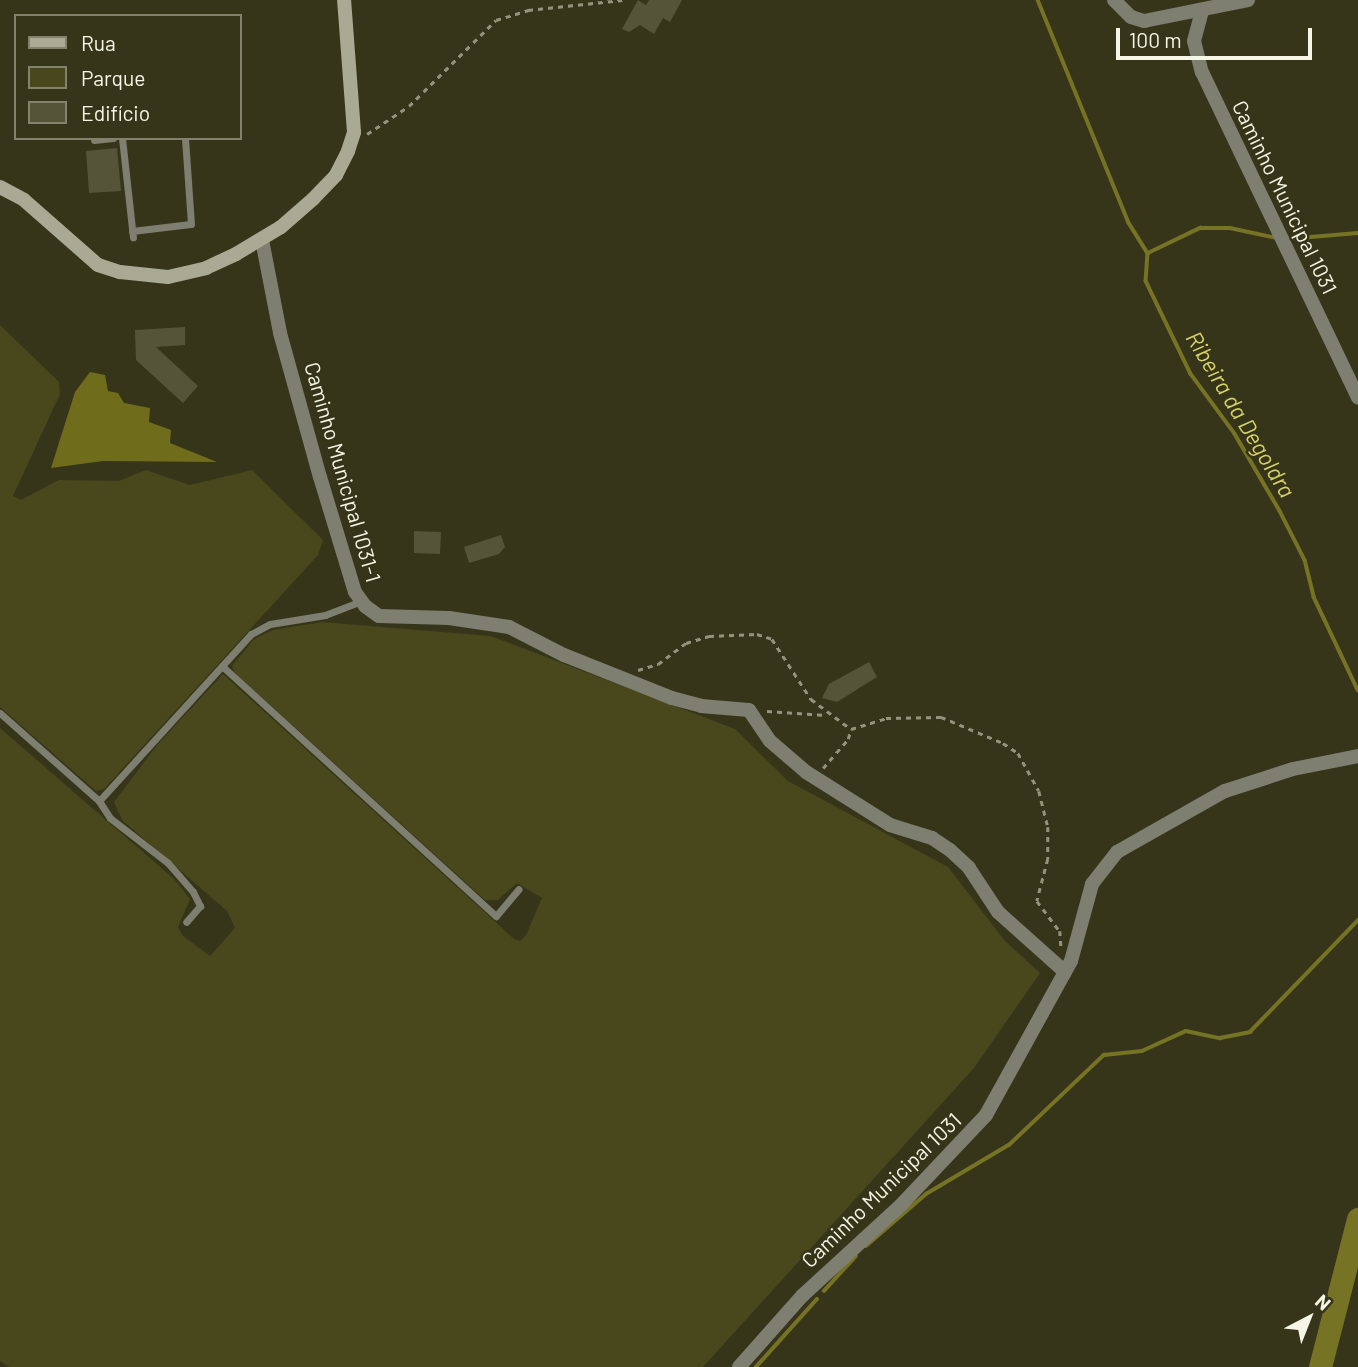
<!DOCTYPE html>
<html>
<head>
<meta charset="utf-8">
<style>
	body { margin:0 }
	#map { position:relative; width:1358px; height:1367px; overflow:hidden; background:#36351a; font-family:Barlow,sans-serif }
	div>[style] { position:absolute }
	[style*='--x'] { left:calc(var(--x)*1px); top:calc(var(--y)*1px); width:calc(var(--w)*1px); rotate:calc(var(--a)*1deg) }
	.green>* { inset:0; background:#49471c }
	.forest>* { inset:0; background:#6f6c1c }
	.stream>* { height:3.5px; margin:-1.75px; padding:0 1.75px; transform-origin:1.75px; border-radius:1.75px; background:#777325 }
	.river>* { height:23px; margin:-11.5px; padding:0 11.5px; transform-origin:11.5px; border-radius:11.5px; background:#777325 }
	.building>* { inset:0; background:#555438 }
	.path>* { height:2.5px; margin-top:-1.25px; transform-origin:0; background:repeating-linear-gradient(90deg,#94937e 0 5px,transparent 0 10px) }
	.service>* { height:7px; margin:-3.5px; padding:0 3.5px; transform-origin:3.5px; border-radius:3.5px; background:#7e7e71 }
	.minor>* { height:14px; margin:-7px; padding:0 7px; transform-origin:7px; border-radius:7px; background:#7e7e71 }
	.secondary>* { height:14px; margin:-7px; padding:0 7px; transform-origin:7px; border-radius:7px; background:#a9a994 }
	span { translate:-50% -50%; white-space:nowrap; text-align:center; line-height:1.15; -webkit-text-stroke:5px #36351a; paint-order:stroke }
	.street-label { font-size:21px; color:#f6f6e6 }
	.water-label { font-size:23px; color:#d6d268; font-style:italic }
	.legend { position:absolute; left:14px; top:14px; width:228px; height:126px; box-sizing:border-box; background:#36351a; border:2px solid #83826c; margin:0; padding:9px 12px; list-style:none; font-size:21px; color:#f6f6e6 }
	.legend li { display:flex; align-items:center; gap:14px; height:35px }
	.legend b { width:35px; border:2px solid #83826c }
	.north { position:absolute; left:1274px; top:1283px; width:70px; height:70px; -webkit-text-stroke:5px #36351a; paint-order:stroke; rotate:42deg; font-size:19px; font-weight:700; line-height:28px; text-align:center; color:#f6f6e6 }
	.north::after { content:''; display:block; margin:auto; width:24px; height:32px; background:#f6f6e6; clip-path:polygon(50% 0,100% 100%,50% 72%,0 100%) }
	.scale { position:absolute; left:1116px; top:28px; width:196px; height:32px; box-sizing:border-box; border:4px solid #f6f6e6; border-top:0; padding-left:9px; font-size:21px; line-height:24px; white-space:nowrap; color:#f6f6e6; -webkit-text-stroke:5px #36351a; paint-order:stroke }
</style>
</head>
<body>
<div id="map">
	<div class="green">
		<div style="clip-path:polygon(0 325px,59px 382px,60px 394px,13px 496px,21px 500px,59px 480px,119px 481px,146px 470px,190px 485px,252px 470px,323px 540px,318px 555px,104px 789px,96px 791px,0 707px)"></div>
		<div style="clip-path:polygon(322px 622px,491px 636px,735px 729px,788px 781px,948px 867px,1005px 941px,1040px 973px,974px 1068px,703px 1367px,9px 1367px,0 1361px,0 728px,174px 879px,190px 899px,178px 927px,183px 936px,210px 956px,235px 928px,227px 911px,122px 820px,114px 802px,158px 744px,223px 674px,514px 939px,520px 941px,526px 935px,542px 898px,517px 883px,498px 900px,485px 900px,235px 673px,232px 666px,254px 639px,273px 630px)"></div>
	</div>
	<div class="forest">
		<div style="clip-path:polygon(90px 372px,105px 375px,108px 391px,118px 393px,124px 403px,150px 408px,149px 422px,171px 430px,170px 443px,217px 462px,103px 461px,51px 468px,75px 392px)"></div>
	</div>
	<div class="stream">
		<div style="--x:1038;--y:0;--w:241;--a:67.8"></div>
		<div style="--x:1129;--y:223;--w:36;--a:58"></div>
		<div style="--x:1148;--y:253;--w:28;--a:94"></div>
		<div style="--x:1146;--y:281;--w:103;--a:64.2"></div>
		<div style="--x:1191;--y:374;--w:74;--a:53.7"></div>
		<div style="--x:1235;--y:434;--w:89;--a:59.7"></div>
		<div style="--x:1280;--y:511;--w:55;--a:63"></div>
		<div style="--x:1305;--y:560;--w:38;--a:76"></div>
		<div style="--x:1314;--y:597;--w:103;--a:64.7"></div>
		<div style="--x:1287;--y:239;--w:71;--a:-4.8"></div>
		<div style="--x:1148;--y:253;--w:58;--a:-25.7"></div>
		<div style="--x:1200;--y:228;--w:30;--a:0"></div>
		<div style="--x:1230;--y:228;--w:48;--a:12"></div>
		<div style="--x:866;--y:1246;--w:79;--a:-40.9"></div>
		<div style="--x:926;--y:1194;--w:96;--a:-30.6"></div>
		<div style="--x:1009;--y:1145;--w:131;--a:-43.5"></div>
		<div style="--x:1104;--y:1055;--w:38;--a:-6"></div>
		<div style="--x:1142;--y:1051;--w:48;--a:-24.4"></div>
		<div style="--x:1186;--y:1031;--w:35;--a:12"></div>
		<div style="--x:1220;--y:1038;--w:31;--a:-11"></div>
		<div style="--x:1250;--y:1032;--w:156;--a:-46"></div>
		<div style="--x:824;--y:1291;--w:47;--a:-47.6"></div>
		<div style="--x:756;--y:1367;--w:91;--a:-48.1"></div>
	</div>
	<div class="river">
		<div style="--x:1320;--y:1367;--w:153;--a:-75.6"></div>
	</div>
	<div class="building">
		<div style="clip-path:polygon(638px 0,646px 5px,649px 0,682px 0,670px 22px,663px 18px,654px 34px,640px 25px,629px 32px,622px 29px)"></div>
		<div style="clip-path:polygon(117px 148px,121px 191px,89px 193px,86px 151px)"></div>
		<div style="clip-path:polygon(185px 327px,185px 345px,156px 347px,198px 386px,183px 403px,136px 360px,135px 330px)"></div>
		<div style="clip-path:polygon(414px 531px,441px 532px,440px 554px,414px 553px)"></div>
		<div style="clip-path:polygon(501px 535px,505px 547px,499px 554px,469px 563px,464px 547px)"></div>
		<div style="clip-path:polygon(869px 662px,877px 677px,837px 702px,822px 698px,829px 684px)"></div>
	</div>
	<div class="path">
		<div style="--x:367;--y:134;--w:50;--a:-33.7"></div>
		<div style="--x:409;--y:106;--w:122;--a:-44.7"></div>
		<div style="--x:496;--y:20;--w:34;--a:-17"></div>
		<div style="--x:528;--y:10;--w:95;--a:-6.1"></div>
		<div style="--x:638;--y:670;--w:21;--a:-17"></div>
		<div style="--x:658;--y:664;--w:35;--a:-37"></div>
		<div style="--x:686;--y:643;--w:24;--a:-17"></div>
		<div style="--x:709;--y:636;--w:48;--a:-2.4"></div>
		<div style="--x:757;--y:634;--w:16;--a:18"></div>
		<div style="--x:772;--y:639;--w:72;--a:57"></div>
		<div style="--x:811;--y:699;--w:50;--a:36.9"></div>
		<div style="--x:851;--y:729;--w:37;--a:-17"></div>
		<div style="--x:886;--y:718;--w:55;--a:-1"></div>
		<div style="--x:941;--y:717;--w:67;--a:22.8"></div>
		<div style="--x:1003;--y:743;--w:18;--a:34"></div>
		<div style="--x:1018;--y:753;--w:43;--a:61.1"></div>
		<div style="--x:1039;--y:791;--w:37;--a:76"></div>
		<div style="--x:1048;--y:827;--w:32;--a:90"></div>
		<div style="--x:1048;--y:859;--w:43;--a:104.7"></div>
		<div style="--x:1037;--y:901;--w:38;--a:53"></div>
		<div style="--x:1060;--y:931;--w:15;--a:86"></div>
		<div style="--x:767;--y:711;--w:59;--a:3.9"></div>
		<div style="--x:823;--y:768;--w:38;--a:-49"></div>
		<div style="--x:848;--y:739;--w:10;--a:-73"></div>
	</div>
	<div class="service">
		<div style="--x:122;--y:138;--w:100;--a:83.7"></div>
		<div style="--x:94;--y:140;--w:19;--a:-6"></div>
		<div style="--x:132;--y:231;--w:59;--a:-6.8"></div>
		<div style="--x:191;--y:224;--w:86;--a:-94"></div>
		<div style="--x:222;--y:666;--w:371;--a:42.4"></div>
		<div style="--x:496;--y:916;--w:35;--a:-50"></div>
		<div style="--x:0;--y:713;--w:132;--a:41.6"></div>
		<div style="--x:99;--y:801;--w:226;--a:-47.7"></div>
		<div style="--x:251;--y:634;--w:21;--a:-28"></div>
		<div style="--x:270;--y:624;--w:56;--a:-9.3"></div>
		<div style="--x:325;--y:615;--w:39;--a:-21"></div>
		<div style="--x:99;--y:801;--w:20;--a:57"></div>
		<div style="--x:110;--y:818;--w:73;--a:37.8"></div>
		<div style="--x:168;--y:863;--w:38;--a:49"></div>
		<div style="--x:193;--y:892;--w:16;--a:63"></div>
		<div style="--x:200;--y:906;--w:21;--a:131"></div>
	</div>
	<div class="minor">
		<div style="--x:1114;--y:0;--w:24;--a:45"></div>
		<div style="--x:1131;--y:17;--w:14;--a:17"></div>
		<div style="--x:1144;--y:21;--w:106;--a:-11.4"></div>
		<div style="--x:1202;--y:11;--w:31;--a:105"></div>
		<div style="--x:1194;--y:41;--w:32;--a:76"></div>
		<div style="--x:1202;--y:72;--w:361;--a:64.4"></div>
		<div style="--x:262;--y:240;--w:95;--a:79"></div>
		<div style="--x:280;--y:333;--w:149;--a:74.5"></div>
		<div style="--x:320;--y:477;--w:120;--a:73.1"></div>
		<div style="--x:355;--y:592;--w:17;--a:54"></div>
		<div style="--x:365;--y:606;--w:17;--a:36"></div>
		<div style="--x:379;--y:616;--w:70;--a:1.6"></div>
		<div style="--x:449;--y:618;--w:61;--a:8.5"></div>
		<div style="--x:509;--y:627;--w:62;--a:27"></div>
		<div style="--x:564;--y:655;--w:116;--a:21.7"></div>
		<div style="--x:672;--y:698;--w:30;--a:15"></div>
		<div style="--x:701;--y:706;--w:48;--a:4.8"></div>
		<div style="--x:749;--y:710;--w:37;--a:56"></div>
		<div style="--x:770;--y:741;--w:48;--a:40.7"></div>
		<div style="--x:806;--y:772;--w:99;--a:32.2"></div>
		<div style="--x:890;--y:825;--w:44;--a:17.2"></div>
		<div style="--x:932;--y:838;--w:22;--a:34"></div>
		<div style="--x:950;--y:850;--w:26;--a:43"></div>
		<div style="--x:969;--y:868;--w:53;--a:56.6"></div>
		<div style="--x:998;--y:912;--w:90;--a:41.8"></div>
		<div style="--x:739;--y:1367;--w:95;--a:-48.4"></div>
		<div style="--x:802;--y:1296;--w:134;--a:-42.6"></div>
		<div style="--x:901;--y:1205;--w:124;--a:-46.6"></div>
		<div style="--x:986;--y:1115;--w:176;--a:-61.1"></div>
		<div style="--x:1071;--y:961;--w:80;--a:-74.7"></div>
		<div style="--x:1092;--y:884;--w:41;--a:-52"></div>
		<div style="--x:1117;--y:852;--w:124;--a:-29.5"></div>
		<div style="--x:1225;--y:791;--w:71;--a:-17.9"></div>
		<div style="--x:1293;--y:769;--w:66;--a:-11.3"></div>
	</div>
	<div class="secondary">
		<div style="--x:0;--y:187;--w:27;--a:28"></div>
		<div style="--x:24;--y:200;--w:98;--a:41.3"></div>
		<div style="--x:98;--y:265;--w:23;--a:18"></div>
		<div style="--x:120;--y:272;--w:48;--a:5.9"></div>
		<div style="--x:168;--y:277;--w:39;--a:-13"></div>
		<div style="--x:206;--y:268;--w:33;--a:-25"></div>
		<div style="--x:236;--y:254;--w:52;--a:-31"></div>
		<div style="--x:281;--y:227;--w:43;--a:-41.2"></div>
		<div style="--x:313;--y:199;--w:33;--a:-46"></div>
		<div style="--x:336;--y:175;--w:27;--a:-63"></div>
		<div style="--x:348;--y:151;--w:20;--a:-72"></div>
		<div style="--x:354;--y:132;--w:132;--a:-94.3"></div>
	</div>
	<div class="street-label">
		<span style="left:1285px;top:197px;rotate:64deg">Caminho Municipal 1031</span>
		<span style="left:343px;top:472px;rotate:74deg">Caminho Municipal 1031-1</span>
		<span style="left:881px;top:1190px;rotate:-44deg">Caminho Municipal 1031</span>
	</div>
	<div class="water-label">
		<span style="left:1241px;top:414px;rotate:59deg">Ribeira da Degoldra</span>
	</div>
	<ul class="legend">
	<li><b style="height:9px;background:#a9a994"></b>Rua</li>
	<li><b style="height:19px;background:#49471c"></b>Parque</li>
	<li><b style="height:19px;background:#555438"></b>Edifício</li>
	</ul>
	<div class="north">N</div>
	<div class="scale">100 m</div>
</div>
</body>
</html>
